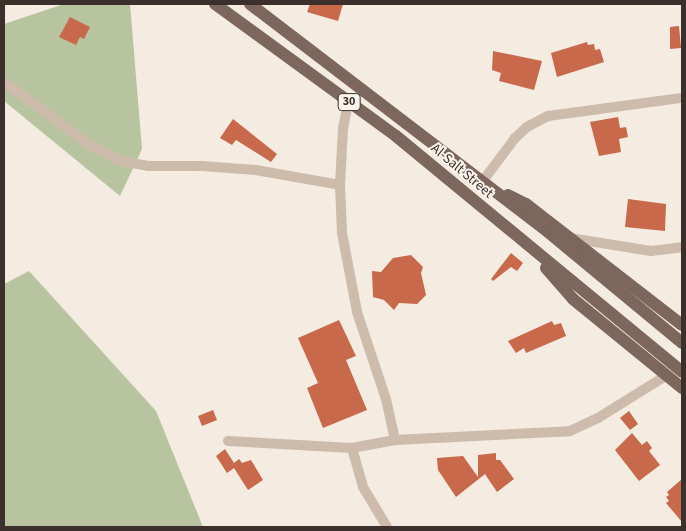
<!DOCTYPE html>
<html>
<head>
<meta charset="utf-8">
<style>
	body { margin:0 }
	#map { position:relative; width:686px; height:531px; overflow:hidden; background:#f4ebe1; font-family:"Source Sans 3",sans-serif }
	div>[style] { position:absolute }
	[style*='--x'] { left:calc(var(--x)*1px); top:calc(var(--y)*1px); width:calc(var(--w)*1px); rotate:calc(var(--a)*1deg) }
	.green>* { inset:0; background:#b8c4a0 }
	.building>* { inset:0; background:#c8694b }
	.minor>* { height:10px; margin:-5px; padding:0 5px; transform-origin:5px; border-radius:5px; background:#cdbbac }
	.primary>* { height:12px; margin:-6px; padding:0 6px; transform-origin:6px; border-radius:6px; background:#7d675c }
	span { translate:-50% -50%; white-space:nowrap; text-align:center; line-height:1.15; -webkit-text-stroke:4px #fbf5ee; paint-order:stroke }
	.shield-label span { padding:1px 4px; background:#fbf5ee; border:1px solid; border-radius:4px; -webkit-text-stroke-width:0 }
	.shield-label { font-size:12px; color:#3b302b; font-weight:700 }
	.street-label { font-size:14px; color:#3b302b }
	.frame { position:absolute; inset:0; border:5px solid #3b302b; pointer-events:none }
</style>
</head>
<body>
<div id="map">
	<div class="green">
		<div style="clip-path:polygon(64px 4px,130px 4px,142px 149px,120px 196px,4px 101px,4px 24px)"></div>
		<div style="clip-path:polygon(29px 271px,156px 411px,203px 527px,4px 527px,4px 284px)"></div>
	</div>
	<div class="building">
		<div style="clip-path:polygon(310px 4px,343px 4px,338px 21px,307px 12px)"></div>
		<div style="clip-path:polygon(70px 17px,90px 27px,84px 39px,80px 37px,76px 45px,59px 37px)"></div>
		<div style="clip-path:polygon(679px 26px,681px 48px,670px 49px,670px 27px)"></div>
		<div style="clip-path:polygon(587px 42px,588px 45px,594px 44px,595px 50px,600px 49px,604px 62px,557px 77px,551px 53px)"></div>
		<div style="clip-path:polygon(493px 51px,542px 61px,534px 90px,499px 81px,501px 73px,492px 70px)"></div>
		<div style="clip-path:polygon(618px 117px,620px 128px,626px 127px,628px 137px,619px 139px,621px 152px,599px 156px,590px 122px)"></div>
		<div style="clip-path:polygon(233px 119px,277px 154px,271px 162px,236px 140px,232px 145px,220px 138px)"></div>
		<div style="clip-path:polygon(628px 199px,666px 204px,665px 231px,625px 227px)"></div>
		<div style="clip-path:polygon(511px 253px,523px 263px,517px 271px,511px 267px,493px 281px,491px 279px)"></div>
		<div style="clip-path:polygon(411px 255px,423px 267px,421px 273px,426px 295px,417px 304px,399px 303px,394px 310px,384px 300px,373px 297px,372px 271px,381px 272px,393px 258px)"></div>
		<div style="clip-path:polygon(339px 320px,356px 356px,346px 360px,367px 410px,323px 428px,307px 388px,318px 383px,298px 338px)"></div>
		<div style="clip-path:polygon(552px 321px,554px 325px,561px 323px,566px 336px,526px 353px,524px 348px,516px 353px,508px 341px)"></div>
		<div style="clip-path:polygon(213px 410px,217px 420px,202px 426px,198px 416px)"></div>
		<div style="clip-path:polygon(629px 411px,638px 424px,630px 430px,620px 418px)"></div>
		<div style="clip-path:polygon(632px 433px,642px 445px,647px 441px,652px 448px,649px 451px,660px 465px,639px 481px,615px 450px)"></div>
		<div style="clip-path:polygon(225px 449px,234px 463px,239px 459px,242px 463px,251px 460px,263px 480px,248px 490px,234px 468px,227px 473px,216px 456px)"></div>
		<div style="clip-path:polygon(496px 453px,496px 460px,500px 460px,514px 479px,497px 492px,485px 474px,456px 497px,438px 470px,437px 458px,463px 456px,478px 477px,478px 455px)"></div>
		<div style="clip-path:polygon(682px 479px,682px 522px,666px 503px,669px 501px,666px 497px,669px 495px,667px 492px)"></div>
	</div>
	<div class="minor">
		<div style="--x:4;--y:82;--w:107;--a:36.2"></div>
		<div style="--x:90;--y:145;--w:34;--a:28"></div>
		<div style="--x:120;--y:161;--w:27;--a:10"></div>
		<div style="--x:147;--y:166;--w:55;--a:0"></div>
		<div style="--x:202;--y:166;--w:54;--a:4.2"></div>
		<div style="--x:256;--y:170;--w:85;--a:10.1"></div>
		<div style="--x:348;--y:101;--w:27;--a:100"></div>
		<div style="--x:343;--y:128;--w:57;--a:93"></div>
		<div style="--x:340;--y:185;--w:48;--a:87.6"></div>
		<div style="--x:342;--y:233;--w:80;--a:79.2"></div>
		<div style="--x:357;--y:312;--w:92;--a:71.6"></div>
		<div style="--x:386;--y:399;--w:42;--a:77.6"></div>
		<div style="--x:395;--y:440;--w:44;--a:169.5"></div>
		<div style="--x:352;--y:448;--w:41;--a:74.2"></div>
		<div style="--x:363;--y:487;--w:47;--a:59"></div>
		<div style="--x:482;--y:182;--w:55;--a:-53.1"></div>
		<div style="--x:515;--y:138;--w:16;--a:-43"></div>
		<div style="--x:527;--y:127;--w:24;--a:-28"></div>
		<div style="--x:548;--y:116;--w:135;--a:-7.7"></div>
		<div style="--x:570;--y:238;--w:82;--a:9.1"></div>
		<div style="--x:651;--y:251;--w:31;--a:-7"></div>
		<div style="--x:395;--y:440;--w:175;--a:-2.9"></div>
		<div style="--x:570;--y:431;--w:31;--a:-25"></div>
		<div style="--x:598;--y:418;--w:81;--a:-31.9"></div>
		<div style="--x:228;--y:441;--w:124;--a:3.2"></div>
	</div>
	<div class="primary">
		<div style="--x:215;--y:4;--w:224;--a:36.1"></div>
		<div style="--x:396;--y:136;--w:371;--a:39.5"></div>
		<div style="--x:250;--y:4;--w:375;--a:37.4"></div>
		<div style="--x:548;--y:232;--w:174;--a:39.6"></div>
		<div style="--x:508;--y:195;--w:20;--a:27"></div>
		<div style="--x:526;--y:204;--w:197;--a:37.8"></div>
		<div style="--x:546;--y:268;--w:41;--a:48.9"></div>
		<div style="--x:573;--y:299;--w:141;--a:39.2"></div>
	</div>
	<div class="shield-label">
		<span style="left:349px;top:102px">30</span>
	</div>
	<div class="street-label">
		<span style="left:462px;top:171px;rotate:40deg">Al-Salt Street</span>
	</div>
	<div class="frame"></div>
</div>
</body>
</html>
